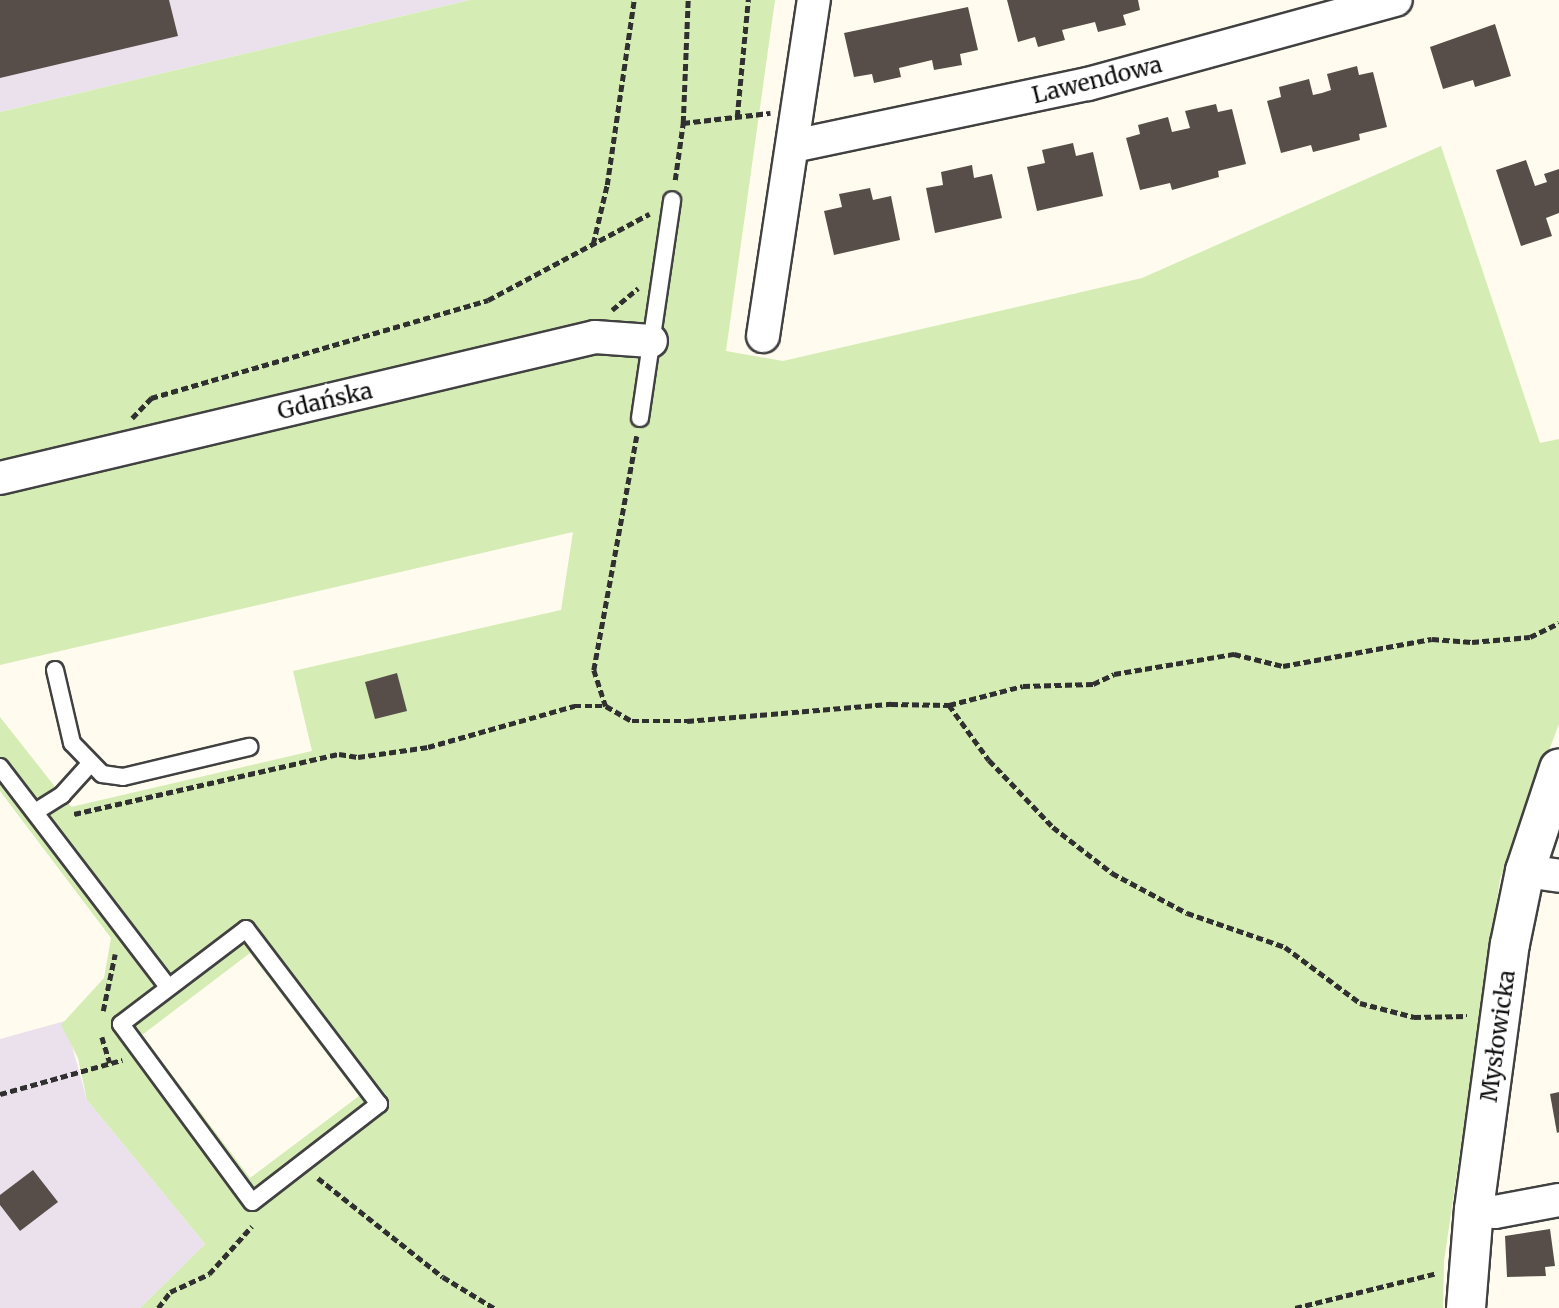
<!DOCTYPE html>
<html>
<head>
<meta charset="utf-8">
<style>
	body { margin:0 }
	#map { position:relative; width:1559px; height:1308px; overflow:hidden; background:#fffbee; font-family:Merriweather,serif }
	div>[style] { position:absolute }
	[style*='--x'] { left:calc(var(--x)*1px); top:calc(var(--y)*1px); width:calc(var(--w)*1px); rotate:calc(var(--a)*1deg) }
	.industrial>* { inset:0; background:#ebe1ed }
	.green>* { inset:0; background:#d5ecb5 }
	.building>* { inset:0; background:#574e49 }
	.path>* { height:4.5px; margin-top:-2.25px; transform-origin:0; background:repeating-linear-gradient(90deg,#303030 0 7px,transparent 0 10.5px) }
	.roads { filter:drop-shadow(2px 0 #414141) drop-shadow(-2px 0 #414141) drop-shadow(0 2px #414141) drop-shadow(0 -2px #414141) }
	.service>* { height:16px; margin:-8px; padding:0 8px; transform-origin:8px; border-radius:8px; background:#fff }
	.minor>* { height:32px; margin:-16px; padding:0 16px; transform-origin:16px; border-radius:16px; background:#fff }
	.tertiary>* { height:38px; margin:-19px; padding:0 19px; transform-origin:19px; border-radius:19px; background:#fff }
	span { translate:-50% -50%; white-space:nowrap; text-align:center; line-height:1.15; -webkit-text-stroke:7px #fff; paint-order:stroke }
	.street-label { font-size:23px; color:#0e0e0e }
</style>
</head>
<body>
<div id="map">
	<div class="industrial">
		<div style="clip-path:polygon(0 0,470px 0,0 112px)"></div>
		<div style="clip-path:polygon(65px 1021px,87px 1100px,205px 1244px,140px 1308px,0 1308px,0 1039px)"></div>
	</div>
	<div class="green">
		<div style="clip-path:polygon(evenodd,470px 0,775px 0,726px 351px,783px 361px,1142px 278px,1441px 146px,1540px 443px,1559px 439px,1559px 724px,1500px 879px,1444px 1261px,1443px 1308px,140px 1308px,205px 1244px,87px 1100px,78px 1058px,61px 1025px,104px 978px,111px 938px,0 791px,0 717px,71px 807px,312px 751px,293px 671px,561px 610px,573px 532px,0 665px,0 112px,470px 0,250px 953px,359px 1096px,250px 1178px,142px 1035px,250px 953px)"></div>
	</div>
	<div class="building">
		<div style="clip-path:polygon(0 0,169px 0,178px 36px,0 78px)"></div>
		<div style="clip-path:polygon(1007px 0,1138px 0,1140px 10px,1123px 15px,1126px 25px,1098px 32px,1095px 22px,1062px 30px,1065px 40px,1038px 47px,1035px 37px,1018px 42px)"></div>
		<div style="clip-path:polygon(968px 7px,978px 50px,960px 54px,962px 65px,934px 70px,932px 60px,899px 68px,901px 77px,874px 83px,872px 74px,854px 77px,844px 33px)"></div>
		<div style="clip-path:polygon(1495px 24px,1511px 76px,1475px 87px,1473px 80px,1443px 89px,1430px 47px)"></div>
		<div style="clip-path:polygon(1357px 66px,1359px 75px,1373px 72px,1387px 127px,1359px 134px,1360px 140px,1313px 152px,1311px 145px,1281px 153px,1267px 101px,1281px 97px,1279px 87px,1309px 79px,1313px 95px,1322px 93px,1331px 90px,1327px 74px)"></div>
		<div style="clip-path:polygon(1216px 104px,1218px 112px,1232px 109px,1246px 164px,1218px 171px,1219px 177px,1172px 190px,1170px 183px,1140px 190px,1126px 138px,1140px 134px,1138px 125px,1168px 117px,1172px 132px,1190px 128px,1185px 111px)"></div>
		<div style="clip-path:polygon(1073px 143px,1076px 156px,1093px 152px,1103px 196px,1037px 211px,1027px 167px,1045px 163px,1042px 150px)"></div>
		<div style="clip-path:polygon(1526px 160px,1535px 186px,1547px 182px,1544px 174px,1559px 169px,1559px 213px,1546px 218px,1552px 236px,1521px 246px,1496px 170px)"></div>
		<div style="clip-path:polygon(972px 165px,974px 178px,992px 174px,1002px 218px,935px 233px,926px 188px,943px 185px,941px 172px)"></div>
		<div style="clip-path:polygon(870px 188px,873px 200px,891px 196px,900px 240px,834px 255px,824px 211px,842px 207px,839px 194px)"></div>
		<div style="clip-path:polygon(397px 673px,407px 711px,375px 719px,365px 682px)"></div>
		<div style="clip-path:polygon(1559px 1092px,1559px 1132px,1557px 1133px,1550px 1094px)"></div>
		<div style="clip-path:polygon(33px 1170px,58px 1202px,20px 1231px,0 1205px,0 1195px)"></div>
		<div style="clip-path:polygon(1550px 1229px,1555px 1266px,1545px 1267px,1546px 1276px,1507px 1277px,1505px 1236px)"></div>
	</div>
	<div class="path">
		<div style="--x:737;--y:117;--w:118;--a:-84.6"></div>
		<div style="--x:683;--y:123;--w:88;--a:-6.6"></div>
		<div style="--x:675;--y:180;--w:58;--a:-82"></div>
		<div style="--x:683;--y:123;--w:123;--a:-87.7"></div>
		<div style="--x:593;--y:244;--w:61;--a:-76.7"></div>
		<div style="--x:607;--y:185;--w:187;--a:-81.7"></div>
		<div style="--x:612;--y:310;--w:34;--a:-40"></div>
		<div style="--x:132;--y:418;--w:28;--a:-46"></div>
		<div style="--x:151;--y:398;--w:351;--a:-16.2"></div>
		<div style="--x:488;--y:300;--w:183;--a:-28.1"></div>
		<div style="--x:637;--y:436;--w:238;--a:100.4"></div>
		<div style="--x:594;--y:670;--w:38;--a:72"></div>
		<div style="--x:606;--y:706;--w:30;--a:30"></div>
		<div style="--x:632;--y:721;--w:55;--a:0"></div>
		<div style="--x:687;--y:721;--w:205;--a:-4.8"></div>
		<div style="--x:891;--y:704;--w:58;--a:1"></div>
		<div style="--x:949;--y:705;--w:76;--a:-14.4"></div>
		<div style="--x:1023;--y:686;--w:70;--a:-1.6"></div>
		<div style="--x:1093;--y:684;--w:23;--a:-25"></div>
		<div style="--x:1114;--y:674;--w:122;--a:-9.5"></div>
		<div style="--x:1234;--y:654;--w:50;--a:13.8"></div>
		<div style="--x:1283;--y:666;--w:151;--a:-10.3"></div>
		<div style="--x:1432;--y:639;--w:40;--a:4.3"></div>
		<div style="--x:1472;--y:642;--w:58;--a:-4.9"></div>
		<div style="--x:1530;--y:637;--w:32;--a:-26"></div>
		<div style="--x:949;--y:705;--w:68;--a:54"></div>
		<div style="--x:989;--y:760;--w:93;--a:46.3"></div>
		<div style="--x:1053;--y:827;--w:75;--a:37.9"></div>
		<div style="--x:1112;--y:873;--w:85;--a:28.1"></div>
		<div style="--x:1187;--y:913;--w:104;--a:19.1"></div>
		<div style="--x:1285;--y:947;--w:94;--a:36.7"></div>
		<div style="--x:1360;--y:1003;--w:56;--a:14.5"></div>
		<div style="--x:1414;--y:1017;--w:53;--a:-1.1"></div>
		<div style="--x:74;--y:814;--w:272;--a:-12.8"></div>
		<div style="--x:339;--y:754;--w:19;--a:9"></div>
		<div style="--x:358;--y:757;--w:71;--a:-8.1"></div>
		<div style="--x:428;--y:747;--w:152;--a:-15.7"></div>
		<div style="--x:574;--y:706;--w:32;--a:0"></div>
		<div style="--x:103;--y:1011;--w:58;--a:-78.1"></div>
		<div style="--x:102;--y:1037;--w:27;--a:73"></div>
		<div style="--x:0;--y:1094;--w:127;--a:-15.6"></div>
		<div style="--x:318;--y:1178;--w:159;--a:38.4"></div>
		<div style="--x:443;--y:1277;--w:60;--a:31.3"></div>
		<div style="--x:158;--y:1308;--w:20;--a:-53"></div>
		<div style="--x:170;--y:1292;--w:43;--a:-24.8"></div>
		<div style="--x:209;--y:1274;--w:64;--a:-48.1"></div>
		<div style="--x:1295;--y:1308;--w:146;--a:-13.8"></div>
	</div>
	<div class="roads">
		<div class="service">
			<div style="--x:640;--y:418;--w:220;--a:-81.6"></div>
			<div style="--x:55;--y:670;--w:75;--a:76.9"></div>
			<div style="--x:72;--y:743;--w:43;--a:45.9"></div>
			<div style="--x:102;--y:774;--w:21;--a:8"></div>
			<div style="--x:123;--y:777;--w:130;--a:-13.4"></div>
			<div style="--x:0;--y:767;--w:277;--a:52.6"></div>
			<div style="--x:35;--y:812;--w:32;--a:-32"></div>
			<div style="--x:62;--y:795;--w:40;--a:-48"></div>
			<div style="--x:246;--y:929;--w:220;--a:52.8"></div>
			<div style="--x:379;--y:1104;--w:160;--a:142.3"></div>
			<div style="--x:252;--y:1202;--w:221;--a:-126.4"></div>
			<div style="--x:121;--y:1024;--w:157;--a:-37.2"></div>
		</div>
		<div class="minor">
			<div style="--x:793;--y:146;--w:301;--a:-11.9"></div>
			<div style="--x:1088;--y:84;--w:319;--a:-15.3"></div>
			<div style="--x:763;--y:336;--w:340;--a:-81.4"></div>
			<div style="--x:0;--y:478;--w:611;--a:-13.33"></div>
			<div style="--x:595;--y:337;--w:56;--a:4.1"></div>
			<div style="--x:1525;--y:871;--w:34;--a:8"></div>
			<div style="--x:1474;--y:1209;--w:21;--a:8"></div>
			<div style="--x:1495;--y:1212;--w:65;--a:-10.6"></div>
		</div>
		<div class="tertiary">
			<div style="--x:1466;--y:1308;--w:99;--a:-85.4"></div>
			<div style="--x:1474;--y:1209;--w:267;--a:-82.3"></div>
			<div style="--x:1510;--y:944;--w:75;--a:-78.4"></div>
			<div style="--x:1525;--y:871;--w:108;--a:-71.6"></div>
		</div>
	</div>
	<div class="street-label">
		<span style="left:1097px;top:80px;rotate:-14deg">Lawendowa</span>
		<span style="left:325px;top:401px;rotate:-13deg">Gdańska</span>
		<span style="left:1498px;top:1036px;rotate:-82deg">Mysłowicka</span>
	</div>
</div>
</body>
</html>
